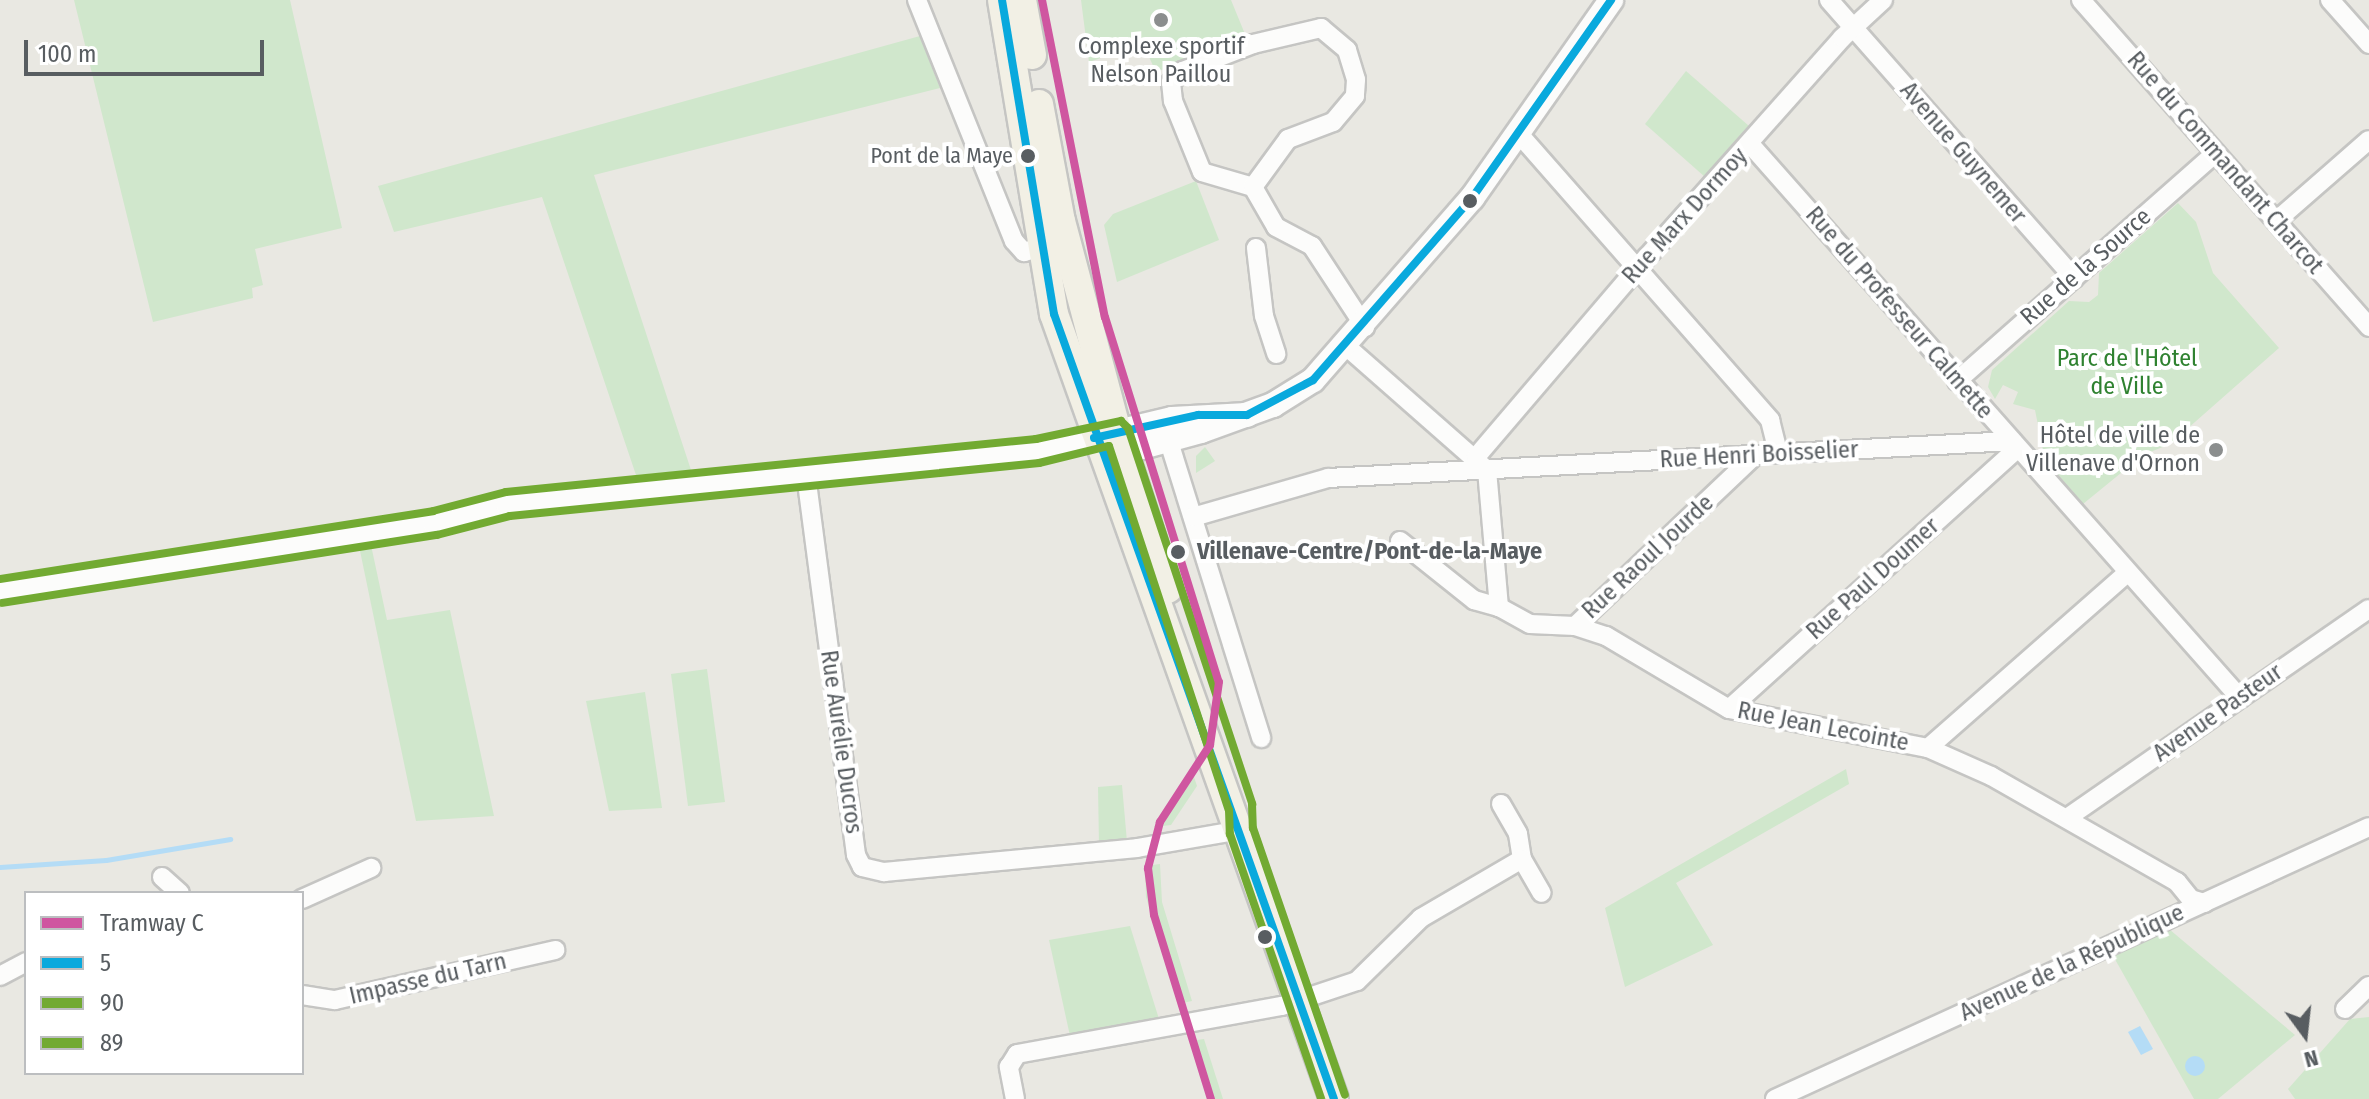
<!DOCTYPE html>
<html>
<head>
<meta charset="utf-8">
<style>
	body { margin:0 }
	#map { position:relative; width:2369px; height:1099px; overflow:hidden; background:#e9e8e2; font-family:"Fira Sans Condensed",sans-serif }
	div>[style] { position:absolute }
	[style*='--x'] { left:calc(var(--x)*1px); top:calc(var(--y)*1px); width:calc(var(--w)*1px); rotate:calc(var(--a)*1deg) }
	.green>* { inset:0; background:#d0e7cc }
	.water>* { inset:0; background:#b4dcf6 }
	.round { border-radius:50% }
	.stream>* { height:5px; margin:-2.5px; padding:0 2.5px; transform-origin:2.5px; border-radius:2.5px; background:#b4dcf6 }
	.roads { filter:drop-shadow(2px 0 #c5c5c3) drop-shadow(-2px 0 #c5c5c3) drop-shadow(0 2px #c5c5c3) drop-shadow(0 -2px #c5c5c3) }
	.street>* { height:18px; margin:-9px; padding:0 9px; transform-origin:9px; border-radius:9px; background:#fcfcfb }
	.secondary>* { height:24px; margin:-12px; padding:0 12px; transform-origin:12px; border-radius:12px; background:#fcfcfb }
	.primary>* { height:28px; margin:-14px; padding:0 14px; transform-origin:14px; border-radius:14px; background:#f2f0e5 }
	.bus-1>* { height:8px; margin:-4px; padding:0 4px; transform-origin:4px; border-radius:4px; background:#09a9dd }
	.bus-2>* { height:8px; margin:-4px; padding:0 4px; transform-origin:4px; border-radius:4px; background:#72aa32 }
	.bus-3>* { height:8px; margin:-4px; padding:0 4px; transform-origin:4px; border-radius:4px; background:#72aa32 }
	.tram-1>* { height:8px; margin:-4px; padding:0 4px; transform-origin:4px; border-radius:4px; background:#cf56a0 }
	.dots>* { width:22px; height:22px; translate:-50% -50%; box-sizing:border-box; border:4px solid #fff; border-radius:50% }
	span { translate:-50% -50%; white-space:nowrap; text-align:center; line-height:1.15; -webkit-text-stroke:8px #fff; paint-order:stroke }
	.bus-label { font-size:22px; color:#585d61 }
	.right { translate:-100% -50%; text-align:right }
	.poi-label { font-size:24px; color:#585d61 }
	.street-label { font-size:24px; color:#585d61 }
	.park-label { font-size:24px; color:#2f8230 }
	.stop-label { font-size:24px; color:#585d61; font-weight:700 }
	.left { translate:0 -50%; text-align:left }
	.legend { position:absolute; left:24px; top:891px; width:280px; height:184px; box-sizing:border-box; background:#fff; border:2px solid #bcbec0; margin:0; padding:10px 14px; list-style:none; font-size:24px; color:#585d61 }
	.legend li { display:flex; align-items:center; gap:16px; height:40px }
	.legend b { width:40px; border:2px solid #bcbec0 }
	.north { position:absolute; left:2265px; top:995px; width:80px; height:80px; -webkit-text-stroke:6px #fff; paint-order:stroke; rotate:165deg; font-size:22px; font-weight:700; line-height:32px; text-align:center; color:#585d61 }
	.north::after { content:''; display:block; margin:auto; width:28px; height:36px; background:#585d61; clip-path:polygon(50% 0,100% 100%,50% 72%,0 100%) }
	.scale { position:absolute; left:24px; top:40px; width:240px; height:36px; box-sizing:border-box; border:4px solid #585d61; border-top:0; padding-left:10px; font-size:24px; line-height:28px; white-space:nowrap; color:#585d61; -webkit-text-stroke:6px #fff; paint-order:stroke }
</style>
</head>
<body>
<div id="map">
	<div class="green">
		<div style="clip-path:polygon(74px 0,290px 0,342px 228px,255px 249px,263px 285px,252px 288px,253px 298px,153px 322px)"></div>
		<div style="clip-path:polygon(1081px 0,1231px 0,1247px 39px,1156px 72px,1143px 44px,1089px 62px)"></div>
		<div style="clip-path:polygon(920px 36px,940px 88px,594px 175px,691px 470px,636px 475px,542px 197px,394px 232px,378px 186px)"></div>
		<div style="clip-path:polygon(1686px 71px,1749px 126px,1705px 177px,1645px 124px)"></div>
		<div style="clip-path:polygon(1196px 181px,1219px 240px,1117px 282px,1104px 225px,1113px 214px)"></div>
		<div style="clip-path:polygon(2178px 203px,2196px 222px,2213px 273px,2279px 348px,2170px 444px,2143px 455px,2083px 504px,2045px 460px,2035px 410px,2013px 404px,2018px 392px,2003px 385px,1995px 399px,1988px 387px,1992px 370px,2069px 301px,2089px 302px,2098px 295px,2099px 273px)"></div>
		<div style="clip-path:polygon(1205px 447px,1215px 461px,1196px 473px,1196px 456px)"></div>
		<div style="clip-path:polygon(371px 545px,387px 620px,450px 610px,494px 816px,416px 821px,359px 546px)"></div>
		<div style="clip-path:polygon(707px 669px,725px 802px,688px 806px,671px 674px)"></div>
		<div style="clip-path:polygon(645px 692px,662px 808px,609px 811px,586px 701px)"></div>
		<div style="clip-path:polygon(1191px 768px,1197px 786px,1171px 825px,1154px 827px)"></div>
		<div style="clip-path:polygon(1846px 769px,1849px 784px,1676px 883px,1713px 945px,1625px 987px,1605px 908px)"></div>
		<div style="clip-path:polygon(1122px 785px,1127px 842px,1099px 845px,1098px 787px)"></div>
		<div style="clip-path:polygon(1160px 864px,1162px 902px,1192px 1001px,1178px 1004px,1146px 897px,1145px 866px)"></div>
		<div style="clip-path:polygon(1130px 926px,1159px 1019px,1070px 1036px,1049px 940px)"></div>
		<div style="clip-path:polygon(2169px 929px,2295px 1035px,2218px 1099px,2194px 1099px,2112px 954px)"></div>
		<div style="clip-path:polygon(2369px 1017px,2369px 1099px,2295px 1099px,2288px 1089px,2350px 1019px)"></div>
		<div style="clip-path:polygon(1204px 1039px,1223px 1099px,1208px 1099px,1190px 1041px)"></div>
	</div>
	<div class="water">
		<div style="clip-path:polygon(2140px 1026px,2153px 1049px,2141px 1055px,2128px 1032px)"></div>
		<div class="round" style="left:2185px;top:1056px;width:20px;height:20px"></div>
	</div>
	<div class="stream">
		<div style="--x:0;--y:867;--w:106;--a:-3.8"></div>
		<div style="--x:106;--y:860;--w:126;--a:-9.6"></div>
	</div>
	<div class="roads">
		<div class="street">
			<div style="--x:917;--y:0;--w:260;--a:68.1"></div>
			<div style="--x:1014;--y:241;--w:15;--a:48"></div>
			<div style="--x:1024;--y:252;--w:29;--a:-16"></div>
			<div style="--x:1829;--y:0;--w:371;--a:48.6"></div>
			<div style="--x:2081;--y:0;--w:436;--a:48.6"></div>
			<div style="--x:2330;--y:0;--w:59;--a:48.4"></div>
			<div style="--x:1519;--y:134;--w:381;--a:48.7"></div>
			<div style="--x:1770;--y:420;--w:34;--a:76"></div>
			<div style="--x:1750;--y:144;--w:740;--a:48.51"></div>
			<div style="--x:1253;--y:187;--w:53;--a:-163.6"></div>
			<div style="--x:1202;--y:172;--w:77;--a:-112.2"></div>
			<div style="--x:1173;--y:101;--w:19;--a:-96"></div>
			<div style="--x:1171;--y:82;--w:16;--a:-43"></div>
			<div style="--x:1183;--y:71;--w:75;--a:-21.1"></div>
			<div style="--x:1253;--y:44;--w:70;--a:-13.2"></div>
			<div style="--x:1321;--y:28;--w:34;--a:40"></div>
			<div style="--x:1347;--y:50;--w:31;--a:73"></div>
			<div style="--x:1356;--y:80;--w:16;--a:94"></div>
			<div style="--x:1355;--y:96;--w:34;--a:130"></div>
			<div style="--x:1333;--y:122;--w:48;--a:159.3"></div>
			<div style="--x:1288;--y:139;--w:59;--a:126.1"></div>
			<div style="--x:1253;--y:187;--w:46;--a:60.1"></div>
			<div style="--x:1276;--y:227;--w:41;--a:27.8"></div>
			<div style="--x:1312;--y:246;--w:97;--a:56.8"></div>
			<div style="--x:2276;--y:221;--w:123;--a:-41.1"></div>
			<div style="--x:1256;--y:248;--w:68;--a:83.3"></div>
			<div style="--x:1264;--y:316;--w:40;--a:72"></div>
			<div style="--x:1347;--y:347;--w:186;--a:41.3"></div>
			<div style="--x:1487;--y:470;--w:138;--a:85"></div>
			<div style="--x:1957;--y:381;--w:345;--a:-41.4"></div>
			<div style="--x:1170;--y:445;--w:307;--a:72.7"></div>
			<div style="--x:1476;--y:457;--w:263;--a:-49.5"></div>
			<div style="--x:1647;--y:257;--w:293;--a:-48.3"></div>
			<div style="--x:1842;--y:38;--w:56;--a:-42.8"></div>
			<div style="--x:806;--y:475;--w:383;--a:82.5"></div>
			<div style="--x:856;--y:855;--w:13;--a:63"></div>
			<div style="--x:862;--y:867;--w:23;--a:13"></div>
			<div style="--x:884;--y:872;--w:254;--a:-5.4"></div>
			<div style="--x:1137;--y:848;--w:106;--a:-9.8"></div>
			<div style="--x:1193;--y:517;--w:141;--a:-16.1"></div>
			<div style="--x:1328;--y:478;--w:685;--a:-3.1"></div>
			<div style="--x:1400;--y:541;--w:95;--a:38.6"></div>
			<div style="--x:1474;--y:600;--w:26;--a:16"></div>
			<div style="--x:1499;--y:607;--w:35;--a:29"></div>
			<div style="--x:1530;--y:624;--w:45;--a:2.5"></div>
			<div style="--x:1575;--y:626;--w:33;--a:18"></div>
			<div style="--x:1606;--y:636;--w:143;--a:30.7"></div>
			<div style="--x:1729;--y:709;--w:203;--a:11.1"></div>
			<div style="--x:1928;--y:748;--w:69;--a:24"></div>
			<div style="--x:1991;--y:776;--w:214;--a:29.7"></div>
			<div style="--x:2177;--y:882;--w:22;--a:51"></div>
			<div style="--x:2191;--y:899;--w:14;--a:17"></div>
			<div style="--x:1575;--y:626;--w:248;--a:-43.5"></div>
			<div style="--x:1729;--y:709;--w:389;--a:-42.1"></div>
			<div style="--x:1928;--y:748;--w:265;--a:-41.3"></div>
			<div style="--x:1501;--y:804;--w:34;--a:60"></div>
			<div style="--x:1518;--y:834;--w:25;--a:81"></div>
			<div style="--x:2067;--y:818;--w:367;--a:-34.7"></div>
			<div style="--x:162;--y:877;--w:24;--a:42"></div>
			<div style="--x:302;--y:899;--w:76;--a:-24.2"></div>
			<div style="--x:0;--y:976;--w:30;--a:-28"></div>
			<div style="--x:302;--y:995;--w:33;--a:9"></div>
			<div style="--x:335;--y:1000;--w:226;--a:-12.8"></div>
			<div style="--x:2345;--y:1009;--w:33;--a:-44"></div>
			<div style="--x:1015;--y:1099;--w:33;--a:-101"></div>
			<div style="--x:1009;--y:1067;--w:15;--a:-58"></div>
			<div style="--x:1017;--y:1054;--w:269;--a:-10.3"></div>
			<div style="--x:1282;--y:1006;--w:79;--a:-18.4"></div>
			<div style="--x:1357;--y:981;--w:90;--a:-44.5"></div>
			<div style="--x:1421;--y:918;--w:117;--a:-30.3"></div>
			<div style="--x:1522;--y:859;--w:39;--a:60"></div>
			<div style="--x:1775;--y:1099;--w:653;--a:-24.6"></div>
		</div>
		<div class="secondary">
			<div style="--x:1107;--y:444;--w:19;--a:25"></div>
			<div style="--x:1124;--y:452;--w:80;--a:-15.3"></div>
			<div style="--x:1201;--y:431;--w:77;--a:-19.9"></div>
			<div style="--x:1273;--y:405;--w:47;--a:-32"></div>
			<div style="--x:1313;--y:380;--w:242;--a:-48.9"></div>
			<div style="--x:1472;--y:198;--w:242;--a:-54.9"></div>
			<div style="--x:0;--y:591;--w:440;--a:-8.9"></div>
			<div style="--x:435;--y:523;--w:75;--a:-14.6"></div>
			<div style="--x:508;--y:504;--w:533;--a:-5.71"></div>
			<div style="--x:1038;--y:451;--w:138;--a:-13.4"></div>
			<div style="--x:1172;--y:419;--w:75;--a:-3.1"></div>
		</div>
		<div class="primary">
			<div style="--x:1002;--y:0;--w:318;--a:80.6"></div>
			<div style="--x:1054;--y:314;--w:833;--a:70.37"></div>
			<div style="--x:1022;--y:0;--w:56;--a:79.7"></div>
			<div style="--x:1039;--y:104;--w:119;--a:79.4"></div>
			<div style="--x:1061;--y:221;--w:218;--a:75.1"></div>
			<div style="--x:1117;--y:432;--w:165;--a:72"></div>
		</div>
	</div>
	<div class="bus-1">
		<div style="--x:1002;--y:0;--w:318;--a:80.6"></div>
		<div style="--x:1054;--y:314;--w:833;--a:70.37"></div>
		<div style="--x:1094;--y:438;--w:107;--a:-12.5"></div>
		<div style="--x:1198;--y:415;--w:49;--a:0"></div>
		<div style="--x:1247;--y:415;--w:75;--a:-27.9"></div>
		<div style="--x:1313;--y:380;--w:242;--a:-48.9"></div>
		<div style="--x:1472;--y:198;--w:242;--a:-54.9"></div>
	</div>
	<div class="bus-2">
		<div style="--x:2;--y:603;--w:440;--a:-8.9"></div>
		<div style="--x:437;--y:535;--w:75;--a:-14.6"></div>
		<div style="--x:510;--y:516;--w:532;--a:-5.72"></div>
		<div style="--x:1039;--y:463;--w:72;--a:-13.7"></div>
		<div style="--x:1109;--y:446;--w:383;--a:71.8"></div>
		<div style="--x:1229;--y:810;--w:24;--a:88"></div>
		<div style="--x:1230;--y:834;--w:280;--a:71"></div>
	</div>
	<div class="bus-3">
		<div style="--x:0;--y:579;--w:438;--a:-8.9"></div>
		<div style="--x:433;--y:511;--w:75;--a:-14.6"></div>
		<div style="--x:506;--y:492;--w:533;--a:-5.71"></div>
		<div style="--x:1036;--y:439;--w:87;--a:-12"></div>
		<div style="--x:1121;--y:421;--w:10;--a:45"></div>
		<div style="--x:1128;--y:428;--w:396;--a:71.7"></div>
		<div style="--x:1252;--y:804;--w:24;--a:88"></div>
		<div style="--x:1253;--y:828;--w:282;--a:71"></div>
	</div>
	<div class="tram-1">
		<div style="--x:1042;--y:0;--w:323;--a:78.8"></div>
		<div style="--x:1105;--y:317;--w:382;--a:72.7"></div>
		<div style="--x:1219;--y:682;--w:64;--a:98.1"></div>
		<div style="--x:1210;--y:745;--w:92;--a:123"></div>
		<div style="--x:1160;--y:822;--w:48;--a:104.6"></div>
		<div style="--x:1148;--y:868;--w:47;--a:82.7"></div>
		<div style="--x:1154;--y:915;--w:193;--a:72.8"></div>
	</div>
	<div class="dots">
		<div style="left:1161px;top:20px;background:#8b8e8e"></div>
		<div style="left:1028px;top:156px;background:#585d61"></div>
		<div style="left:1470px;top:201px;background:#585d61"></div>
		<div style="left:2216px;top:450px;background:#8b8e8e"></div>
		<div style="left:1178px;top:552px;background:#585d61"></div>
		<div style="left:1265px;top:937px;background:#585d61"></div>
	</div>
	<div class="bus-label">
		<span class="right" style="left:1013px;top:156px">Pont de la Maye</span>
	</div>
	<div class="poi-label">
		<span style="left:1161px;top:61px">Complexe sportif<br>Nelson Paillou</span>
		<span class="right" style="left:2200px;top:450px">Hôtel de ville de<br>Villenave d'Ornon</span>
	</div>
	<div class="street-label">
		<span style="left:1963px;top:153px;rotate:49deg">Avenue Guynemer</span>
		<span style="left:2225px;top:163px;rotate:49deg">Rue du Commandant Charcot</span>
		<span style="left:1685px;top:216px;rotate:-48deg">Rue Marx Dormoy</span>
		<span style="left:2086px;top:267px;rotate:-41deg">Rue de la Source</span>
		<span style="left:1899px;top:313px;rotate:49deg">Rue du Professeur Calmette</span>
		<span style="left:1759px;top:455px;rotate:-3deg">Rue Henri Boisselier</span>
		<span style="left:1648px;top:557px;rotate:-43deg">Rue Raoul Jourde</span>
		<span style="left:1873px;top:579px;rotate:-42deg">Rue Paul Doumer</span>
		<span style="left:2218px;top:713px;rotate:-35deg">Avenue Pasteur</span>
		<span style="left:1823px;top:727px;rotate:11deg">Rue Jean Lecointe</span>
		<span style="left:841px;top:742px;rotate:82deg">Rue Aurélie Ducros</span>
		<span style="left:2072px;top:963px;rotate:-25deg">Avenue de la République</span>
		<span style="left:428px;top:979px;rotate:-13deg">Impasse du Tarn</span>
	</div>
	<div class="park-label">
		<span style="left:2127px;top:373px">Parc de l'Hôtel<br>de Ville</span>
	</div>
	<div class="stop-label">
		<span class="left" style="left:1197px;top:552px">Villenave-Centre/Pont-de-la-Maye</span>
	</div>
	<ul class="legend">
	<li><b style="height:10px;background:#cf56a0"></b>Tramway C</li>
	<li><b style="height:10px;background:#09a9dd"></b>5</li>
	<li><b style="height:10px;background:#72aa32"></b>90</li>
	<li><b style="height:10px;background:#72aa32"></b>89</li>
	</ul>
	<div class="north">N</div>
	<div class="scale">100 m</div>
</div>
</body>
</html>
